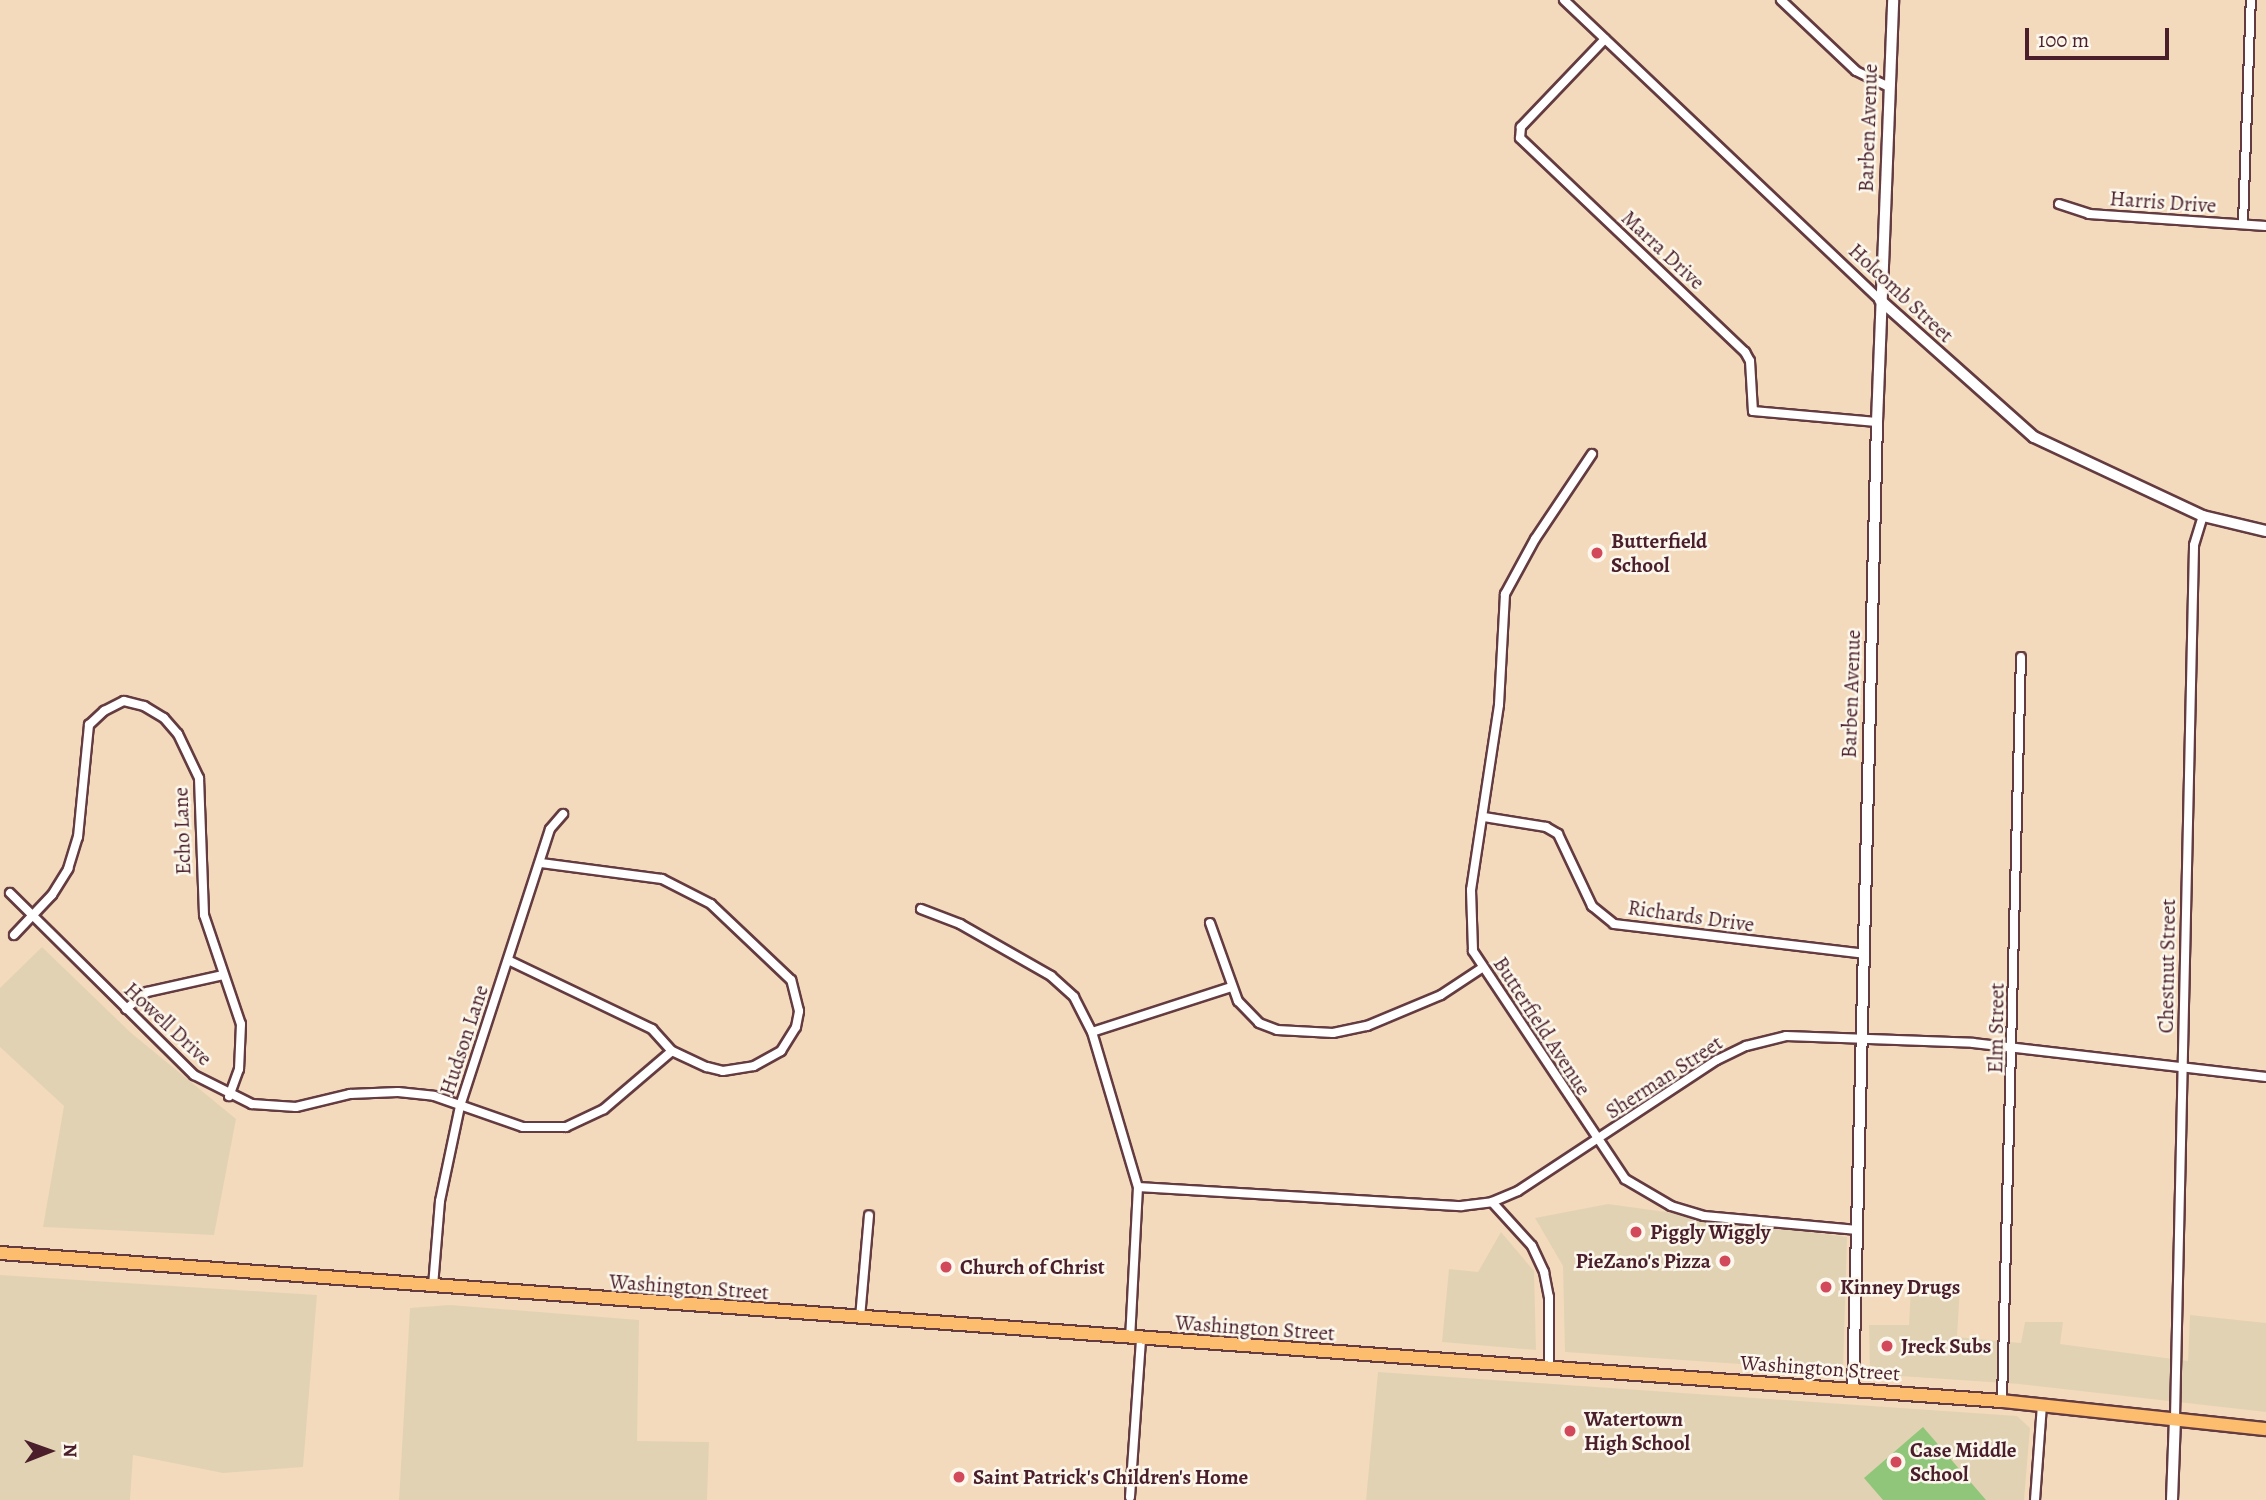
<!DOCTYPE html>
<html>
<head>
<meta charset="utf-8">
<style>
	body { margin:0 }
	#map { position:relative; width:2266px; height:1500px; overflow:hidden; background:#f4dabc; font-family:Alegreya,serif }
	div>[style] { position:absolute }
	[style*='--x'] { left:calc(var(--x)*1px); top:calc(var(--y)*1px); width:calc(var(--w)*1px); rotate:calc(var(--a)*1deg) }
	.built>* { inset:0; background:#e2d2b4 }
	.green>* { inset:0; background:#90c679 }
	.roads { filter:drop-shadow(2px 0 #643b41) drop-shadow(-2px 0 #643b41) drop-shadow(0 2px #643b41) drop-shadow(0 -2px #643b41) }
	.minor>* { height:8px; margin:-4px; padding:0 4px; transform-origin:4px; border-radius:4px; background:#fff }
	.tertiary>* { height:10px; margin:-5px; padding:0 5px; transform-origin:5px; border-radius:5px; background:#fff }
	.primary>* { height:12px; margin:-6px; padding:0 6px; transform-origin:6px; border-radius:6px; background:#fcbd6f }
	.dots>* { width:19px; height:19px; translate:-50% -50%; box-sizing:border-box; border:4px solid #fbf7ec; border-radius:50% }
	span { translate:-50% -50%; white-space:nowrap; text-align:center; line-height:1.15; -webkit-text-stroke:5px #fbf7ec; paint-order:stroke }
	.street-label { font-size:21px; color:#4a1f2b }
	.poi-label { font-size:21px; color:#4a1f2b; font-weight:700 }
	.left { translate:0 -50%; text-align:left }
	.right { translate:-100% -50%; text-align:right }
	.north { position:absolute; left:14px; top:1416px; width:70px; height:70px; -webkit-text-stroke:5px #fbf7ec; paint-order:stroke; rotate:89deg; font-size:19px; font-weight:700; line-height:28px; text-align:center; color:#4a1f2b }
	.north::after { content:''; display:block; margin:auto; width:24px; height:32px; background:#4a1f2b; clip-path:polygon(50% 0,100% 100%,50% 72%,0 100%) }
	.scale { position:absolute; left:2025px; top:28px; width:144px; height:32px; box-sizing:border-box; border:4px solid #4a1f2b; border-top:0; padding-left:9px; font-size:21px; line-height:24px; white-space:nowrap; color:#4a1f2b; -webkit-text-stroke:5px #fbf7ec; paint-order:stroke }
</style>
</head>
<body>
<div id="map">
	<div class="built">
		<div style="clip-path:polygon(42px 947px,130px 1032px,236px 1119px,214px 1235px,43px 1227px,64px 1106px,0 1047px,0 988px)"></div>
		<div style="clip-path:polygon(1608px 1204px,1847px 1237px,1843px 1371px,1565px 1352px,1563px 1266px,1535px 1218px)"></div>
		<div style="clip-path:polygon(1501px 1232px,1534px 1271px,1536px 1350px,1442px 1342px,1449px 1269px,1478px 1272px)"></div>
		<div style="clip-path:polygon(0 1275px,317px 1295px,303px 1467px,223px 1473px,133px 1455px,130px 1500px,0 1500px)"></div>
		<div style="clip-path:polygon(1911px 1287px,1960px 1287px,1957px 1337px,2021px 1343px,2025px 1322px,2063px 1322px,2060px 1344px,2188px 1361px,2190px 1315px,2266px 1323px,2266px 1412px,2019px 1384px,1870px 1374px,1869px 1325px,1909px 1325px)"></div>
		<div style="clip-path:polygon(450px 1305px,639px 1320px,637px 1441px,709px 1442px,707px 1500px,399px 1500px,410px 1308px)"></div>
		<div style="clip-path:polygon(1378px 1372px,2017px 1416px,2030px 1428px,2024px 1500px,1366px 1500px)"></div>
	</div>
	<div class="green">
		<div style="clip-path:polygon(1923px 1427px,1986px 1500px,1883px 1500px,1864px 1478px)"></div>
	</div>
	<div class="roads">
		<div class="minor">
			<div style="--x:1564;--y:0;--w:436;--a:43.5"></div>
			<div style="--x:1781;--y:0;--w:103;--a:43.4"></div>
			<div style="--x:1856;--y:71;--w:37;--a:26"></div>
			<div style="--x:1605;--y:39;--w:122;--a:133.7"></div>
			<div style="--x:1521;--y:127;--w:11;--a:95"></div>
			<div style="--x:1520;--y:138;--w:311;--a:43.6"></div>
			<div style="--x:1745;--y:352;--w:10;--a:61"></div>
			<div style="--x:1750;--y:361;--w:50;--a:86.6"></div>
			<div style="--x:1753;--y:411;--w:124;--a:5.1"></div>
			<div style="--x:2059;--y:204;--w:32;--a:18"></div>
			<div style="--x:2089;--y:214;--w:177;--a:3.9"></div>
			<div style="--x:2243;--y:224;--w:224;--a:-88"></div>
			<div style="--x:1592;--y:454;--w:102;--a:123.8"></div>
			<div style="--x:1535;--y:539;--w:63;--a:118.6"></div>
			<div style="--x:1505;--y:594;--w:111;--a:93.1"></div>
			<div style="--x:1499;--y:705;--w:187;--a:98.6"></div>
			<div style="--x:1471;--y:890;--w:61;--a:88.1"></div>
			<div style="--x:1473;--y:951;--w:274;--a:56.3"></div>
			<div style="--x:1625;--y:1179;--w:53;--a:30.4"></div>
			<div style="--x:1671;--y:1206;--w:34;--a:17"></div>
			<div style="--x:1704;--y:1216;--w:154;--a:5.2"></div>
			<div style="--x:1484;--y:817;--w:63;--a:9.2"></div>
			<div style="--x:1546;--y:827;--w:14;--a:30"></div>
			<div style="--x:1558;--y:834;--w:80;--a:64.7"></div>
			<div style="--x:1592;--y:906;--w:28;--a:39"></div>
			<div style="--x:1614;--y:924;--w:252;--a:6.8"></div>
			<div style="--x:10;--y:893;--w:259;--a:44.7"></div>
			<div style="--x:194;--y:1075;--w:65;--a:26.6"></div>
			<div style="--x:252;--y:1104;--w:44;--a:3.9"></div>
			<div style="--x:296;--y:1107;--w:56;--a:-13.5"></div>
			<div style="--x:350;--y:1094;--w:48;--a:-2.4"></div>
			<div style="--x:398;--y:1092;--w:36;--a:6"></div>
			<div style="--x:434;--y:1096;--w:94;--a:19.2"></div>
			<div style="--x:523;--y:1127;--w:43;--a:0"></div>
			<div style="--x:566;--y:1127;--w:42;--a:-25.3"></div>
			<div style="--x:604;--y:1109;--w:89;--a:-40.5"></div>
			<div style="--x:921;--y:909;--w:42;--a:21"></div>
			<div style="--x:960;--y:924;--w:105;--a:29.7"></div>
			<div style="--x:1051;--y:976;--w:31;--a:42"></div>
			<div style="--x:1074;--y:997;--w:39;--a:63"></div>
			<div style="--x:1092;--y:1032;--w:162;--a:73.5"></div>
			<div style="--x:1138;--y:1187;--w:151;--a:93"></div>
			<div style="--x:1210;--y:923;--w:83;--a:70.3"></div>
			<div style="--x:1238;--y:1001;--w:30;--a:46"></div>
			<div style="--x:1259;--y:1023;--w:19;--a:21"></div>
			<div style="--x:1277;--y:1030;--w:56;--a:3.1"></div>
			<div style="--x:1333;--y:1033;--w:35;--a:-12"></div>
			<div style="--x:1367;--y:1026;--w:80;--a:-22.7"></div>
			<div style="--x:1441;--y:995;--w:49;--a:-33.4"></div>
			<div style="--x:14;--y:935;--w:55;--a:-46.5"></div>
			<div style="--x:52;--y:895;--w:31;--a:-58"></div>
			<div style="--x:68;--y:869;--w:34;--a:-73"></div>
			<div style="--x:78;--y:837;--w:113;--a:-84.4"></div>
			<div style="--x:89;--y:725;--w:21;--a:-43"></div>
			<div style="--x:104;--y:711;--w:22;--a:-27"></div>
			<div style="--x:124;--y:701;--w:21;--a:14"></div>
			<div style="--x:144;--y:706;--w:23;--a:31"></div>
			<div style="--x:164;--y:718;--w:21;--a:49"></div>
			<div style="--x:178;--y:734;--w:49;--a:64.5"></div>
			<div style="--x:199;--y:778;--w:137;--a:87.9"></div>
			<div style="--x:204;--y:915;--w:115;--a:71.3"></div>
			<div style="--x:241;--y:1024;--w:45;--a:92.5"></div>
			<div style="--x:239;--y:1069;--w:29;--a:110"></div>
			<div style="--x:508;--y:960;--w:160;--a:25.6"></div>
			<div style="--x:652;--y:1029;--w:30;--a:48"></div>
			<div style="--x:672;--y:1051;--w:38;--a:25"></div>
			<div style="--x:707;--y:1067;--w:16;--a:14"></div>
			<div style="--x:723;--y:1071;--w:31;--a:-9"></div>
			<div style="--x:754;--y:1066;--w:31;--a:-29"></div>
			<div style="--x:781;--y:1051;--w:28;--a:-58"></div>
			<div style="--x:796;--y:1027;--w:16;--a:-79"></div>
			<div style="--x:799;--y:1011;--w:32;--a:-104"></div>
			<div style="--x:791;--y:980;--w:110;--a:-136.5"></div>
			<div style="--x:711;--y:904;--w:55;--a:-153"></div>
			<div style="--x:662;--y:879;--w:122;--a:-172.5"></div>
			<div style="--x:126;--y:1009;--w:27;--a:-39"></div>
			<div style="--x:147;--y:992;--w:78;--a:-12.6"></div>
			<div style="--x:1092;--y:1032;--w:146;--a:-17.9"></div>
			<div style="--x:1138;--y:1187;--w:324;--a:3.4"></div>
			<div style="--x:1461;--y:1206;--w:31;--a:-7"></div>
			<div style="--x:1492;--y:1202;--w:28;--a:-23"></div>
			<div style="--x:1518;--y:1191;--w:238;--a:-33.4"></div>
			<div style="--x:1717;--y:1060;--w:32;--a:-26"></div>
			<div style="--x:1746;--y:1046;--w:41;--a:-14"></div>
			<div style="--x:1786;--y:1036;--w:187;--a:2.1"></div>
			<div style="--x:1973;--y:1043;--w:295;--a:6.6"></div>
			<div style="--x:1492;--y:1202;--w:59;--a:47.7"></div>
			<div style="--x:1532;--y:1246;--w:29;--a:65"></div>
			<div style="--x:1544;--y:1272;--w:25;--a:79"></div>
			<div style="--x:1549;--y:1297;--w:71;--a:90"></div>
			<div style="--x:433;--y:1286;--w:85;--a:-85.3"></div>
			<div style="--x:440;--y:1201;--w:97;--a:-78.1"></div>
			<div style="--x:460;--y:1106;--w:291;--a:-72"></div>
			<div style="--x:550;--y:829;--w:20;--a:-49"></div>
			<div style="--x:860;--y:1318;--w:103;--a:-85"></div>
			<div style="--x:2002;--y:1401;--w:744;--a:-88.54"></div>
			<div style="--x:2175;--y:1418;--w:873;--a:-88.75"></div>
			<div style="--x:2194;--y:545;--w:30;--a:-73"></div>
			<div style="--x:1130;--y:1497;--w:158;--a:-86"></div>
			<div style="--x:2035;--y:1500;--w:96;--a:-85.8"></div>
		</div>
		<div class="tertiary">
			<div style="--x:1880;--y:300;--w:206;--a:41.7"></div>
			<div style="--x:2034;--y:437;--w:187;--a:25.1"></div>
			<div style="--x:2203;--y:516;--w:65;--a:13.4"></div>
			<div style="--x:1853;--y:1390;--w:968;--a:-88.58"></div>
			<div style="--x:1877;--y:422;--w:422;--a:-87.8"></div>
			<div style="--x:2172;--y:1500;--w:82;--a:-87.9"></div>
		</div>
		<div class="primary">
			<div style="--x:0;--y:1253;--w:2007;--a:4.23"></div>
			<div style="--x:2002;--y:1401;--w:265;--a:6.1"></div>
		</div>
	</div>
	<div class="dots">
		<div style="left:1597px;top:553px;background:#d1495b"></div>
		<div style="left:1636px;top:1232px;background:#d1495b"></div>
		<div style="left:1725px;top:1261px;background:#d1495b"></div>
		<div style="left:946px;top:1267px;background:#d1495b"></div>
		<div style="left:1826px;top:1287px;background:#d1495b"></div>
		<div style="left:1887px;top:1346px;background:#d1495b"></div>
		<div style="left:1570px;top:1431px;background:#d1495b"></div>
		<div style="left:1896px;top:1462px;background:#d1495b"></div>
		<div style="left:959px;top:1477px;background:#d1495b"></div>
	</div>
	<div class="street-label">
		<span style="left:1868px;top:128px;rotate:-88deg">Barben Avenue</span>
		<span style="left:2163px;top:202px;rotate:4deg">Harris Drive</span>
		<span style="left:1663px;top:250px;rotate:43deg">Marra Drive</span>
		<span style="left:1901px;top:293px;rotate:43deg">Holcomb Street</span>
		<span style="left:1851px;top:694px;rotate:-88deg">Barben Avenue</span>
		<span style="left:182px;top:831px;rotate:-92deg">Echo Lane</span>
		<span style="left:1691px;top:916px;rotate:8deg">Richards Drive</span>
		<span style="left:2167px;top:966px;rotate:-89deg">Chestnut Street</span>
		<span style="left:168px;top:1024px;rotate:43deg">Howell Drive</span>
		<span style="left:1542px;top:1026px;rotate:57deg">Butterfield Avenue</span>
		<span style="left:1996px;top:1028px;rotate:-89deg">Elm Street</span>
		<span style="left:464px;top:1040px;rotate:-72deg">Hudson Lane</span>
		<span style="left:1664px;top:1077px;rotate:-33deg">Sherman Street</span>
		<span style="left:689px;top:1287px;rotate:4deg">Washington Street</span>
		<span style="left:1255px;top:1328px;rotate:4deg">Washington Street</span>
		<span style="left:1820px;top:1368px;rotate:4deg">Washington Street</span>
	</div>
	<div class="poi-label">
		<span class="left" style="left:1611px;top:553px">Butterfield<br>School</span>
		<span class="left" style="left:1650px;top:1232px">Piggly Wiggly</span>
		<span class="right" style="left:1711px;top:1261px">PieZano's Pizza</span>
		<span class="left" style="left:960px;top:1267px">Church of Christ</span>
		<span class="left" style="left:1840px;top:1287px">Kinney Drugs</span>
		<span class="left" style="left:1901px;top:1346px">Jreck Subs</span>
		<span class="left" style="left:1584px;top:1431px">Watertown<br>High School</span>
		<span class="left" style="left:1910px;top:1462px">Case Middle<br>School</span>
		<span class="left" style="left:973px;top:1477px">Saint Patrick's Children's Home</span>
	</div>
	<div class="north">N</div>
	<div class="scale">100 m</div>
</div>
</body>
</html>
